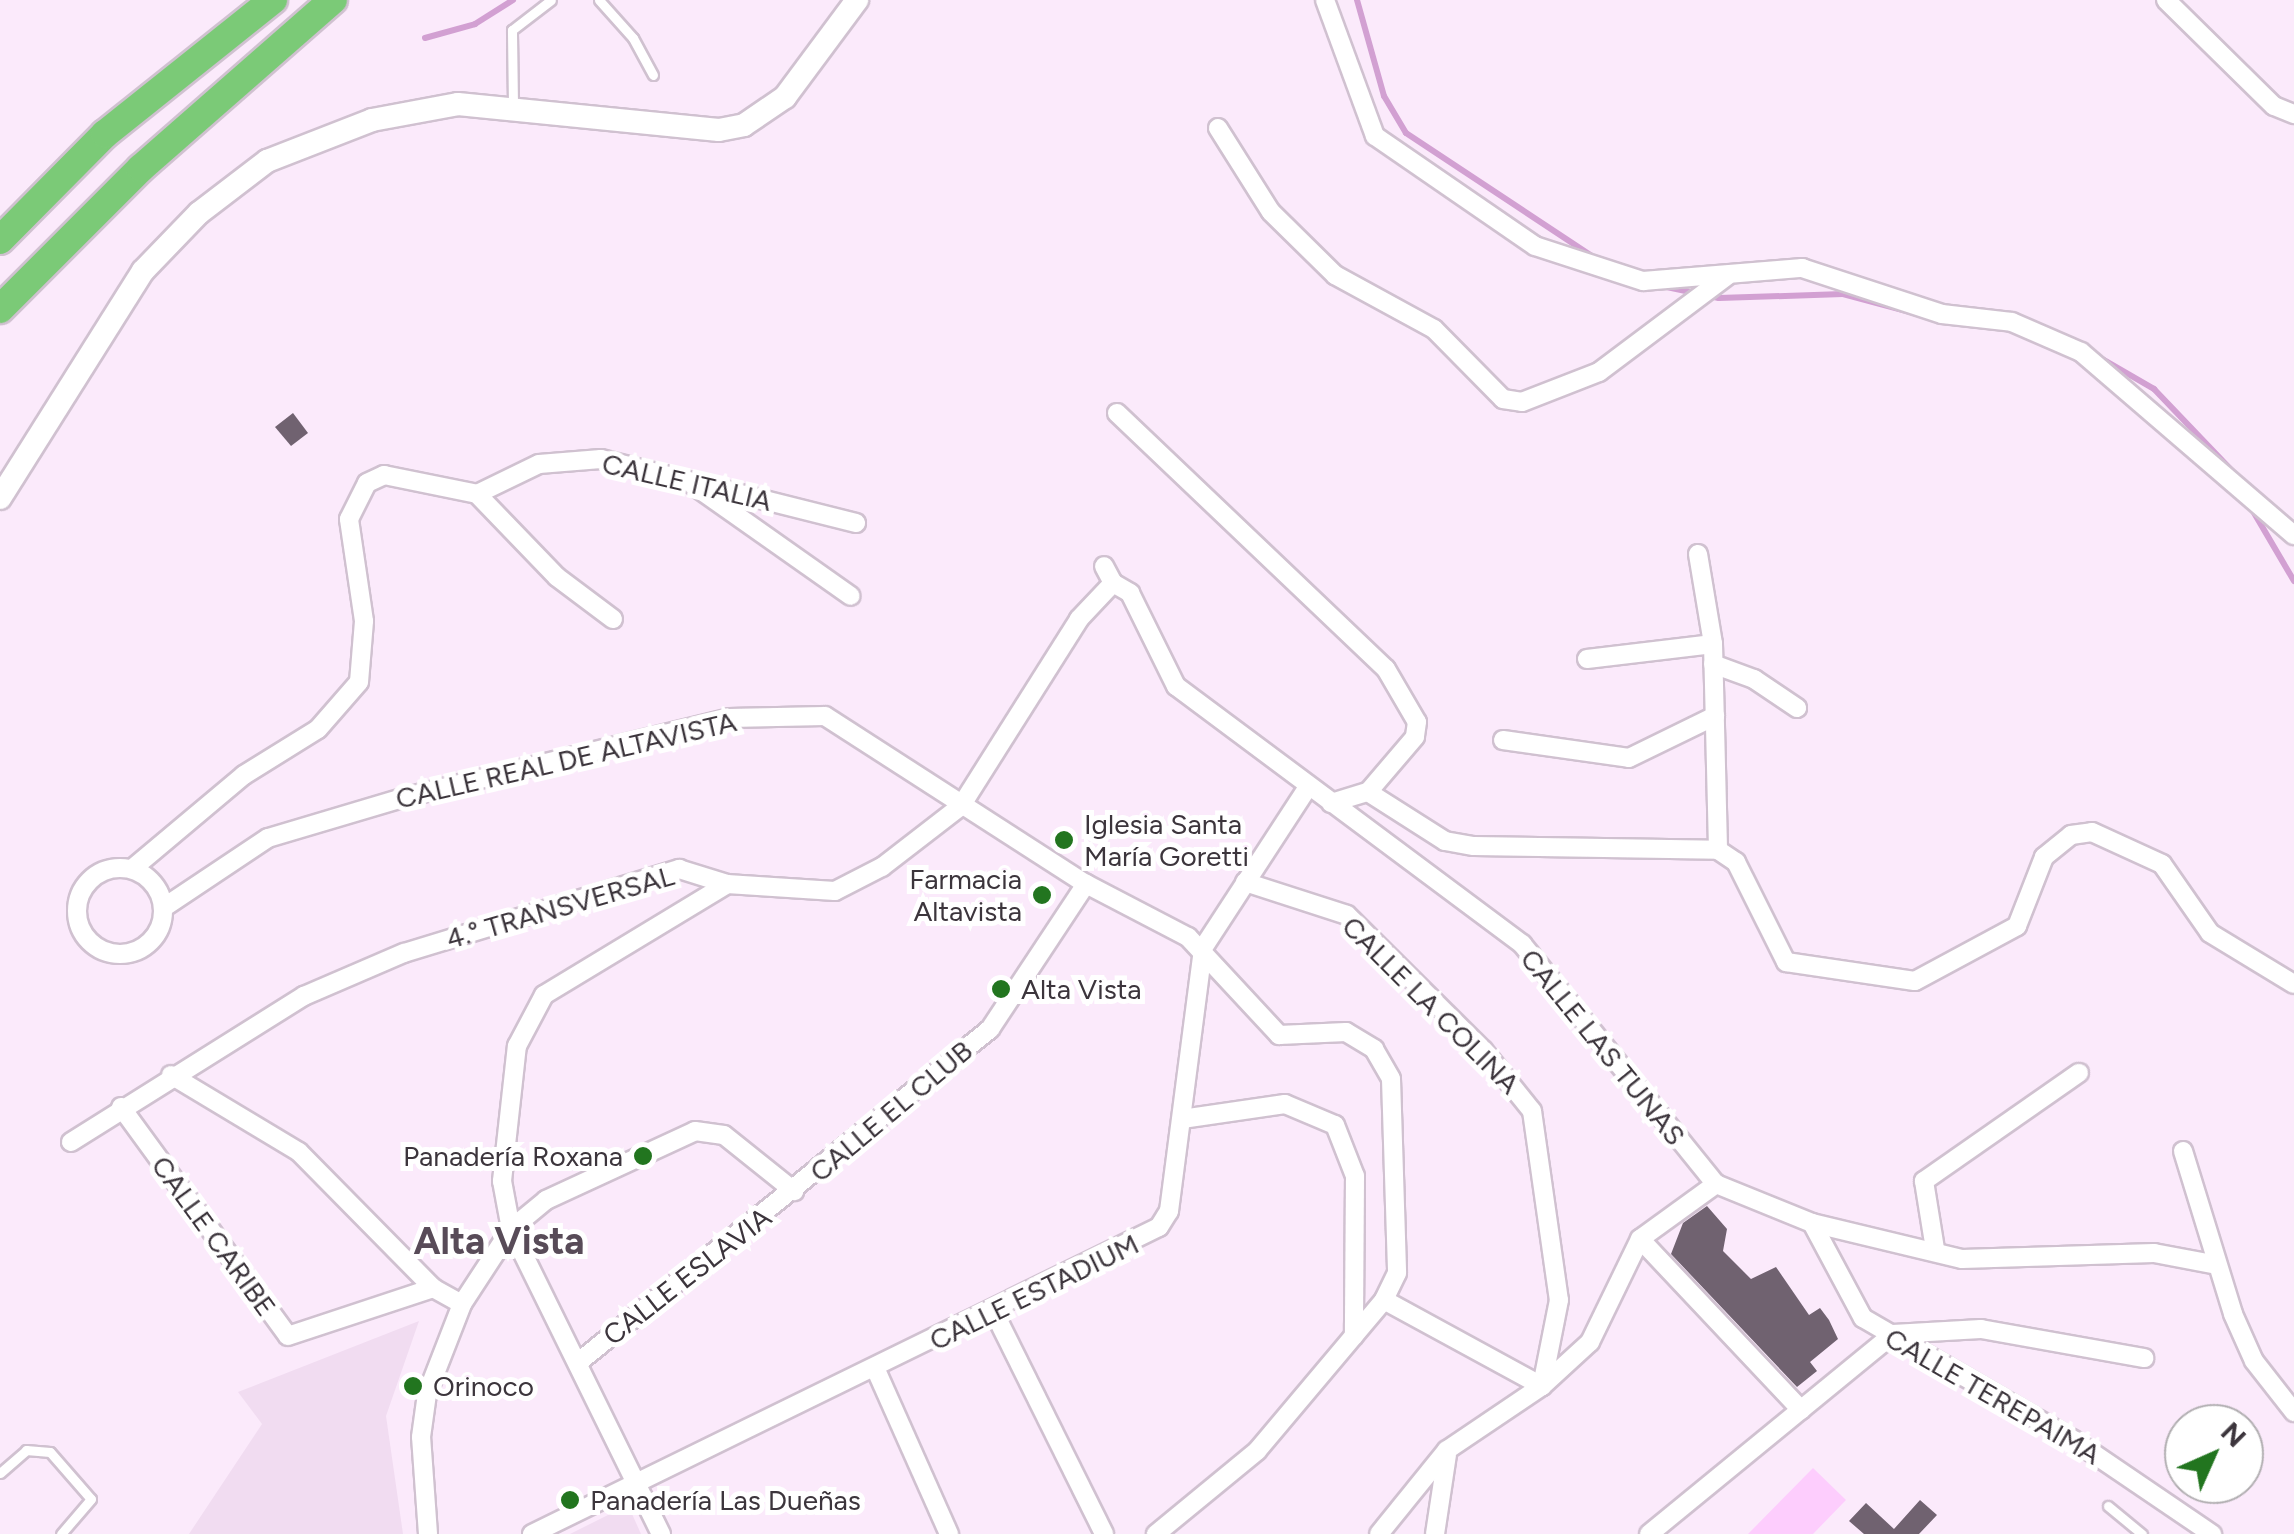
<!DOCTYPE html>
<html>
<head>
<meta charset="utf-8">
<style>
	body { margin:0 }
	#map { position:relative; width:2294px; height:1534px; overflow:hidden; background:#fbeafb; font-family:Figtree,sans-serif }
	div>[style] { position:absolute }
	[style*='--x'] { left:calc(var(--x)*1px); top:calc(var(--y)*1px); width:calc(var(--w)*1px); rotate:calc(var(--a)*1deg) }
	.built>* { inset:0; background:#f1dcf1 }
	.green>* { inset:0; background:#fdcdfd }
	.stream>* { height:6px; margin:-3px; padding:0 3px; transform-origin:3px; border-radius:3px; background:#d2a0d2 }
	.building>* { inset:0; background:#706270 }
	.roads { filter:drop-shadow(2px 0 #d0c1d0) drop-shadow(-2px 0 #d0c1d0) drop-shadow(0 2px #d0c1d0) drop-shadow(0 -2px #d0c1d0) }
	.service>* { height:9px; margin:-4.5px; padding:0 4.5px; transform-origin:4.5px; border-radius:4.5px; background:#fff }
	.minor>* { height:18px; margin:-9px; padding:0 9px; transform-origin:9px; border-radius:9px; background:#fff }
	.minor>.ring { margin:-9px; padding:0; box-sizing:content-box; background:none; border:18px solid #fff; border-radius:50% }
	.secondary>* { height:22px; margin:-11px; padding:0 11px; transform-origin:11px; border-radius:11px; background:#fff }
	.trunk>* { height:28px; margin:-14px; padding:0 14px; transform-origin:14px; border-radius:14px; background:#7bca77 }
	.dots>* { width:28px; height:28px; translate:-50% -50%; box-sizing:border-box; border:5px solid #fff; border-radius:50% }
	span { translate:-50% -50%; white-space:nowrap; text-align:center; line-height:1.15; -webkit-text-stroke:10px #fff; paint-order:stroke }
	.street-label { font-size:28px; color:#3c353c }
	.poi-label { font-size:28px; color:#3c353c }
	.left { translate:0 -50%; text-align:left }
	.right { translate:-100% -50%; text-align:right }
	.district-label { font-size:38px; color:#584b58; font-weight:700 }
	.north { position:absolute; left:2164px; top:1404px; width:100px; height:100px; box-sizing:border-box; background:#fff; border:2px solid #b1aeb1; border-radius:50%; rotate:45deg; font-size:28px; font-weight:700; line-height:40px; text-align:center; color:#3c353c }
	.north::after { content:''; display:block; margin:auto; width:35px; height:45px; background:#22751f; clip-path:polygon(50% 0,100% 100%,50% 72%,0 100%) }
</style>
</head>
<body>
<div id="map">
	<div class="built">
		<div style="clip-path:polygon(419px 1321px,386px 1416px,403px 1534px,189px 1534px,262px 1424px,238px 1392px)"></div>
		<div style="clip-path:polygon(628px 1505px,641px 1534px,570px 1534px)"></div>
	</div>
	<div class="green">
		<div style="clip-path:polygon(1813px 1468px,1846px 1500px,1813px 1534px,1748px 1534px)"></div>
	</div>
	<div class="stream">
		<div style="--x:1357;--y:0;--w:100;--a:74.3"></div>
		<div style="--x:1384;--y:96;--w:43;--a:59.3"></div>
		<div style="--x:1406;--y:133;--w:227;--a:33.5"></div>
		<div style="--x:425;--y:38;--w:52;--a:-15.6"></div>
		<div style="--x:475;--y:24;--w:45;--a:-32.3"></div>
		<div style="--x:1662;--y:286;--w:58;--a:11.9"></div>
		<div style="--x:1719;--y:298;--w:124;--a:-1.8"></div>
		<div style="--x:1843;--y:294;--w:85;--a:15"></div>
		<div style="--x:2092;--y:353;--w:72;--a:30.1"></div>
		<div style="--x:2154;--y:389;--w:120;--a:46.3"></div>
		<div style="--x:2250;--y:506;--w:87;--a:59.6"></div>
	</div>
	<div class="building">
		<div style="clip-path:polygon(293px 413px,308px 433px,291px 446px,275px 427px)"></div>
		<div style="clip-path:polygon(1707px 1206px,1727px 1229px,1723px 1251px,1751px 1279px,1776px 1267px,1809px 1315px,1820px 1308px,1829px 1320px,1838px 1339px,1810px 1362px,1817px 1371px,1797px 1387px,1671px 1254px,1683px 1223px)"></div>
		<div style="clip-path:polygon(1920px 1500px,1937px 1515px,1919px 1534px,1864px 1534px,1849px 1521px,1866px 1503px,1894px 1529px)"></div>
	</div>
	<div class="roads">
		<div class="service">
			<div style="--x:599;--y:0;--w:51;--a:48.2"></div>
			<div style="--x:633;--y:38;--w:42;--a:61.6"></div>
			<div style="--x:513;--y:105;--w:75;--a:-90.8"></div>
			<div style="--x:512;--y:30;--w:49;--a:-37.6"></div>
			<div style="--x:0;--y:1473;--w:35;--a:-41"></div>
			<div style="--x:26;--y:1450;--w:24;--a:5"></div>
			<div style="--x:50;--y:1452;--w:62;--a:48.9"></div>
			<div style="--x:91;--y:1499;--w:46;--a:130.6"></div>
			<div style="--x:2108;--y:1506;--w:44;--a:39.5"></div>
		</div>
		<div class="minor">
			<div style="--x:1325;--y:0;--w:145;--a:69.8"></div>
			<div style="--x:1375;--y:136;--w:194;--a:34.5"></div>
			<div style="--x:1535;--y:246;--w:114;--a:18"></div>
			<div style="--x:1643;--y:281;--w:160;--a:-4.7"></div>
			<div style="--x:1802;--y:268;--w:147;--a:18.2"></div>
			<div style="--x:1942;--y:314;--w:70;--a:6.5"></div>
			<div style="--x:2012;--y:322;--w:75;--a:23.5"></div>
			<div style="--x:2081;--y:352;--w:281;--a:40.7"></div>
			<div style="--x:2166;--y:0;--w:151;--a:44.5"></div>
			<div style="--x:2274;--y:106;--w:22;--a:22"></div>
			<div style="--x:1218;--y:128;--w:99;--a:57.8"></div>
			<div style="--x:1271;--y:212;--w:90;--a:44.5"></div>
			<div style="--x:1335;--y:275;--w:113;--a:28.6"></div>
			<div style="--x:1434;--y:329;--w:98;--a:45.4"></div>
			<div style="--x:1503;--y:399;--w:19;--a:9"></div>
			<div style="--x:1522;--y:402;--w:83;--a:-21.3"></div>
			<div style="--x:1599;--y:372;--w:160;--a:-36.9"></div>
			<div style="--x:1117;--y:413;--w:371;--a:43.6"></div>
			<div style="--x:1386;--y:669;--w:61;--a:59.7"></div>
			<div style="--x:1417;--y:722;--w:15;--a:98"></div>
			<div style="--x:1415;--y:737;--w:72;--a:130.5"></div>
			<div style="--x:692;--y:484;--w:194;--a:35.2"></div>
			<div style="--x:477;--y:494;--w:115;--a:46.1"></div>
			<div style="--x:557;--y:577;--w:70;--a:36.9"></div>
			<div style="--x:1698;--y:554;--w:91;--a:80.5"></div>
			<div style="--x:1713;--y:644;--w:206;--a:88.6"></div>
			<div style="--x:1113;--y:583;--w:20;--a:30"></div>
			<div style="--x:1130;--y:593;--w:104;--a:63.7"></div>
			<div style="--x:1176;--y:686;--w:432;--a:36.7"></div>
			<div style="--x:1522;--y:944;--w:309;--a:51.1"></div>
			<div style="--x:1716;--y:1184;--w:104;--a:22.1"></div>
			<div style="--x:1812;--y:1223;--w:154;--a:13.5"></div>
			<div style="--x:1962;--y:1259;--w:192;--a:-1.8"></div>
			<div style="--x:2154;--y:1253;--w:60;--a:10.6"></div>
			<div style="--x:1587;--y:659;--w:127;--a:-6.8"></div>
			<div style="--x:1713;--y:664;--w:44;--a:20.1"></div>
			<div style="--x:1754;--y:679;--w:52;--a:34"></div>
			<div style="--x:1503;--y:740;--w:127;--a:8.1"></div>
			<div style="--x:1629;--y:758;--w:96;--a:-26"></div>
			<div style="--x:1331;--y:803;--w:39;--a:-17"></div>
			<div style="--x:1368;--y:792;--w:91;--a:32.5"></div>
			<div style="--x:1445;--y:841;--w:29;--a:10"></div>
			<div style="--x:1474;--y:846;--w:244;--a:0.9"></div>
			<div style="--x:1718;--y:850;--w:22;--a:34"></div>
			<div style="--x:1736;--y:862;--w:112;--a:63.4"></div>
			<div style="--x:1786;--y:962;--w:130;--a:8.4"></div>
			<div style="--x:1915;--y:981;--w:116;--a:-28.3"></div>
			<div style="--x:2017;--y:926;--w:74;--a:-68.6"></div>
			<div style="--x:2044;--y:857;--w:35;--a:-39"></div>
			<div style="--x:2071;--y:835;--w:21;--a:-8"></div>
			<div style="--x:2092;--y:832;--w:77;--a:24.6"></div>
			<div style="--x:2162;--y:864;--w:84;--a:55.2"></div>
			<div style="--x:2210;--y:933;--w:98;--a:31.3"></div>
			<div class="ring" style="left:77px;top:868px;width:68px;height:68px"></div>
			<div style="--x:132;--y:869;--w:146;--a:-40"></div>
			<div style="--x:244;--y:775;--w:87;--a:-31.9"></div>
			<div style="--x:318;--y:729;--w:62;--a:-48.9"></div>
			<div style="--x:359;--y:682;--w:61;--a:-85.3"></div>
			<div style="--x:364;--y:621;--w:103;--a:-98.4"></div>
			<div style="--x:349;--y:519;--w:40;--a:-63.4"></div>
			<div style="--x:367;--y:483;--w:19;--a:-25"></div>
			<div style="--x:384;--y:475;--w:95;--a:11.5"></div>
			<div style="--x:477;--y:494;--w:69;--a:-25.8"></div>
			<div style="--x:539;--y:464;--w:62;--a:-4.6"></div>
			<div style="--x:601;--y:459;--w:263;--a:14.1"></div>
			<div style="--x:1245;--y:882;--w:107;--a:17.9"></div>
			<div style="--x:1347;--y:915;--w:192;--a:44.8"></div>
			<div style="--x:1483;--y:1050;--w:78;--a:51.2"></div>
			<div style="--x:1532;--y:1111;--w:191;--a:81.9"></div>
			<div style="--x:1559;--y:1300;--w:88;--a:101.2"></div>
			<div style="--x:1542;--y:1386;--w:115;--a:146"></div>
			<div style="--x:1447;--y:1450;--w:108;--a:129"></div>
			<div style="--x:163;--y:908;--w:126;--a:-33.7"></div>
			<div style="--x:268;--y:838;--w:140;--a:-16.6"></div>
			<div style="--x:402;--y:798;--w:337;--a:-13.7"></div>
			<div style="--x:729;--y:718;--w:96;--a:-1.2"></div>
			<div style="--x:825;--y:716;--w:310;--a:32.8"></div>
			<div style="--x:1086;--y:884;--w:115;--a:27.5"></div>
			<div style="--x:1188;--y:937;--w:134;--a:47.1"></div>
			<div style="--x:1279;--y:1035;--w:67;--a:-2.6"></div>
			<div style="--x:1346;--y:1032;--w:33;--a:31"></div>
			<div style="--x:1374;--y:1049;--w:34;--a:60"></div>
			<div style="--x:1391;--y:1079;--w:194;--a:88.2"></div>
			<div style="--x:1397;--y:1273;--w:30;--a:116"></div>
			<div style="--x:1384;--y:1300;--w:197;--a:130.1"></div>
			<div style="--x:1257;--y:1451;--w:131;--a:140.6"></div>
			<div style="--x:171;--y:1075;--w:149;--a:31"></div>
			<div style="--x:299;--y:1152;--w:191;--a:45.4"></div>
			<div style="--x:433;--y:1288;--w:33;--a:29"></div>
			<div style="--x:121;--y:1107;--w:283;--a:53.9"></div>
			<div style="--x:288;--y:1336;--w:153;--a:-18.3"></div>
			<div style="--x:1182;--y:1119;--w:104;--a:-8.3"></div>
			<div style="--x:1285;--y:1104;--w:54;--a:22.8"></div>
			<div style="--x:1335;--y:1125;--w:55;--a:68.6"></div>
			<div style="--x:1355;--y:1176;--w:160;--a:90.4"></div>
			<div style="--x:71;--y:1142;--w:275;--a:-32.1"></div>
			<div style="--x:304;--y:996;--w:109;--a:-23.3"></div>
			<div style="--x:404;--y:953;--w:288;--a:-17"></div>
			<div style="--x:679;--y:869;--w:50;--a:17.4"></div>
			<div style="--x:727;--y:884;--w:108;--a:3.7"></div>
			<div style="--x:835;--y:891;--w:53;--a:-27.1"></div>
			<div style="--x:882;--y:867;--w:100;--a:-37.7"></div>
			<div style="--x:961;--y:806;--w:221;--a:-57.7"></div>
			<div style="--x:1079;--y:619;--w:50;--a:-46.6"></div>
			<div style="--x:1113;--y:583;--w:19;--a:-118"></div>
			<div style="--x:2183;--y:1151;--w:170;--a:72.9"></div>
			<div style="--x:2233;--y:1314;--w:51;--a:65.9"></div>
			<div style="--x:2254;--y:1361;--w:65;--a:51.9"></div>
			<div style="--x:1812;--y:1223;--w:108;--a:61.8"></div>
			<div style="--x:1863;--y:1318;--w:245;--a:30.1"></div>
			<div style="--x:2075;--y:1441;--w:166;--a:34.2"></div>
			<div style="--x:1640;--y:1239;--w:235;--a:46.7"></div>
			<div style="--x:1935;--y:1249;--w:69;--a:-99.2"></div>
			<div style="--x:1924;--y:1181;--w:189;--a:-34.9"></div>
			<div style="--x:1384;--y:1300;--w:180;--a:28.6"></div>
			<div style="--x:1542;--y:1386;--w:65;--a:-42.5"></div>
			<div style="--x:1590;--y:1342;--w:114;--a:-64.1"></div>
			<div style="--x:1640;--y:1239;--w:94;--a:-35.9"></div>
			<div style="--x:993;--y:1310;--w:250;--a:63.6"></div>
			<div style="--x:580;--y:1361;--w:528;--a:-39"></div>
			<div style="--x:990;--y:1029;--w:174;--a:-56.5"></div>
			<div style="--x:876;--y:1370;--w:180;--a:66"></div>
			<div style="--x:428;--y:1534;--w:97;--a:-94.1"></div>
			<div style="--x:421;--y:1437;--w:43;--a:-82.1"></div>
			<div style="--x:427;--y:1394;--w:97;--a:-68.7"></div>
			<div style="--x:462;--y:1304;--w:90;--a:-56.8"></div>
			<div style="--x:511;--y:1229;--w:45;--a:-39.6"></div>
			<div style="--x:546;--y:1200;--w:164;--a:-24.8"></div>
			<div style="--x:695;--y:1131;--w:29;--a:8"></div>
			<div style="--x:724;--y:1135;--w:90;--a:38.7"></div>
			<div style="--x:532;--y:1534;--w:698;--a:-26.09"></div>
			<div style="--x:1159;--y:1227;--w:19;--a:-58"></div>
			<div style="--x:1169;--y:1211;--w:265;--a:-82.6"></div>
			<div style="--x:1203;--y:948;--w:192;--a:-56.9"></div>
			<div style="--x:661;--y:1534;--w:340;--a:-116.2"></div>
			<div style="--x:511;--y:1229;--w:49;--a:-100.6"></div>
			<div style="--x:502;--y:1181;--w:136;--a:-83.7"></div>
			<div style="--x:517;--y:1046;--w:58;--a:-62.1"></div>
			<div style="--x:544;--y:995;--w:214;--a:-31.2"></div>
			<div style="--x:1435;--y:1534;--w:80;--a:-81.4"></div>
			<div style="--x:1649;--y:1534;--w:315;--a:-39.3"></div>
			<div style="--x:1893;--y:1334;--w:88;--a:-3.3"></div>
			<div style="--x:1981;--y:1329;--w:166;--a:10.1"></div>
		</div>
		<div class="secondary">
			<div style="--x:0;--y:498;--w:268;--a:-57.8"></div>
			<div style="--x:143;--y:271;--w:81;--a:-46"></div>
			<div style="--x:199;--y:213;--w:86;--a:-37.4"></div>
			<div style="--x:267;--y:161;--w:113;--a:-21.3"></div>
			<div style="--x:372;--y:120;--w:87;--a:-10.5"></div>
			<div style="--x:458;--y:104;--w:262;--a:5.7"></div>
			<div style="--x:719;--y:130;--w:25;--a:-11"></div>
			<div style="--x:744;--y:125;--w:50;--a:-34.3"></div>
			<div style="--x:785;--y:97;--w:121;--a:-53.4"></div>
		</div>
		<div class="trunk">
			<div style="--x:0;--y:240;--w:149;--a:-45.3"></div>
			<div style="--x:105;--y:134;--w:215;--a:-38.6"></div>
			<div style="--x:0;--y:309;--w:199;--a:-45"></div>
			<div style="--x:141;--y:168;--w:255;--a:-41.2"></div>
		</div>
	</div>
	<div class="dots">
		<div style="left:1064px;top:840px;background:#22751f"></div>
		<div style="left:1042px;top:895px;background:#22751f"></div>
		<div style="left:1001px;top:989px;background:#22751f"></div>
		<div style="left:643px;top:1156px;background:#22751f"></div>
		<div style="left:413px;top:1386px;background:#22751f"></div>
		<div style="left:570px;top:1500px;background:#22751f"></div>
	</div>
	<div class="street-label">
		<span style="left:687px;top:482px;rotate:13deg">CALLE ITALIA</span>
		<span style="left:566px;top:760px;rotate:-13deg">CALLE REAL DE ALTAVISTA</span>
		<span style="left:560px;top:907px;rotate:-16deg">4.° TRANSVERSAL</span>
		<span style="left:1431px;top:1005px;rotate:45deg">CALLE LA COLINA</span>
		<span style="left:1603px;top:1047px;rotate:51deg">CALLE LAS TUNAS</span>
		<span style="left:891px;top:1111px;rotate:-40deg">CALLE EL CLUB</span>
		<span style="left:214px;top:1236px;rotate:54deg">CALLE CARIBE</span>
		<span style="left:687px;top:1276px;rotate:-38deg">CALLE ESLAVIA</span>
		<span style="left:1034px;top:1292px;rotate:-26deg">CALLE ESTADIUM</span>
		<span style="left:1993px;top:1396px;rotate:30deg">CALLE TEREPAIMA</span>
	</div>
	<div class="poi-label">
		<span class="left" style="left:1084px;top:840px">Iglesia Santa<br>María Goretti</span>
		<span class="right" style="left:1022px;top:895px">Farmacia<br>Altavista</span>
		<span class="left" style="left:1021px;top:989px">Alta Vista</span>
		<span class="right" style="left:623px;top:1156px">Panadería Roxana</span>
		<span class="left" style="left:433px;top:1386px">Orinoco</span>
		<span class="left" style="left:590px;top:1500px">Panadería Las Dueñas</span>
	</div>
	<div class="district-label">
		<span style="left:499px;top:1242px">Alta Vista</span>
	</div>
	<div class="north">N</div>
</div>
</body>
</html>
